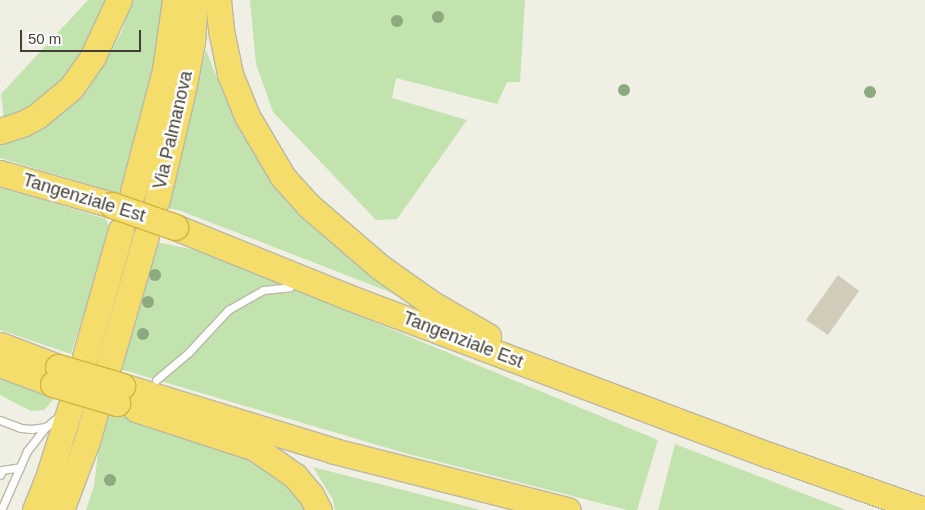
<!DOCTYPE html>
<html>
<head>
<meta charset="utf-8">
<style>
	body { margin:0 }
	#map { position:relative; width:925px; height:510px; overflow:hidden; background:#f0efe4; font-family:Arial,sans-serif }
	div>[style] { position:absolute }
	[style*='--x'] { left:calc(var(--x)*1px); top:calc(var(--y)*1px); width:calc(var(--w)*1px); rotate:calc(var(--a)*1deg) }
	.green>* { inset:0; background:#c2e3ae }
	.building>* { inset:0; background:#d1ccba }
	.roads { filter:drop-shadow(1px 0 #bbb8a7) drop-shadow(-1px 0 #bbb8a7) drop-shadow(0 1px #bbb8a7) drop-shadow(0 -1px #bbb8a7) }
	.lane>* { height:7px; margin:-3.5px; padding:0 3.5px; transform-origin:3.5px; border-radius:3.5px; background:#fff }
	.highway>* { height:25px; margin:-12.5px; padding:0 12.5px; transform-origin:12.5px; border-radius:12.5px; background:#f4dd6b }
	.bridges { filter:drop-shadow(1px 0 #d2b43c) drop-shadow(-1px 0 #d2b43c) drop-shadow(0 1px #d2b43c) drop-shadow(0 -1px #d2b43c) }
	.highway-bridge>* { height:25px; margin:-12.5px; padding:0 12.5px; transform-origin:12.5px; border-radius:12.5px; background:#f4dd6b }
	.trees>* { width:12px; height:12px; margin:-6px; border-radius:50%; background:#8ca97f }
	span { translate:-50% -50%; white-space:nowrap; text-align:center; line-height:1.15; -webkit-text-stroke:5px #fff; paint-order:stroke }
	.street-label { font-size:18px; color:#423f34 }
	.scale { position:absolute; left:20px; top:30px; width:121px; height:22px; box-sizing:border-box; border:2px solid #423f34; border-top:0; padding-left:6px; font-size:15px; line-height:18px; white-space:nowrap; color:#423f34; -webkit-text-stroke:4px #fff; paint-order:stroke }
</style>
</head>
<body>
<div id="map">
	<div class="green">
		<div style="clip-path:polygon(88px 0,104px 0,95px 27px,65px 78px,34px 104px,4px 118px,1px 94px)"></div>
		<div style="clip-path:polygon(132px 0,165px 0,163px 31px,125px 195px,0 158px,0 141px,58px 115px,85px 91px,105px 63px,122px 31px)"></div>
		<div style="clip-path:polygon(250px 0,525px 0,520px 82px,507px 82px,497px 104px,396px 78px,392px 98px,467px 120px,397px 219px,376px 220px,273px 112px,256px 64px)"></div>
		<div style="clip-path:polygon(206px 50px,224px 96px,250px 146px,388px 282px,395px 294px,181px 211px,167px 208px)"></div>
		<div style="clip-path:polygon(0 187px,106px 219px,110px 231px,71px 354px,0 330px)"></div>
		<div style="clip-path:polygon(156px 242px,195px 250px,290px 287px,658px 440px,637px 510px,627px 510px,401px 452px,120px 369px)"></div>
		<div style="clip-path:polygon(0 372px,59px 393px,44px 410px,31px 411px,0 395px)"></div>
		<div style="clip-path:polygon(115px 407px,266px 463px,311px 510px,86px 510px,94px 486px,99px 445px,110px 408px)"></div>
		<div style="clip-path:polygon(675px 444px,846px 510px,658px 510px)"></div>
		<div style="clip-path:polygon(313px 467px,481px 510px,335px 510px,333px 500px)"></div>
	</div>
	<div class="building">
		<div style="clip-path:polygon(838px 275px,859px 291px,828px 335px,806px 320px)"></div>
	</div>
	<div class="roads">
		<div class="lane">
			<div style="--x:156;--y:380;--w:42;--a:-40.2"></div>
			<div style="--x:188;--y:353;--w:59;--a:-47.1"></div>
			<div style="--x:228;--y:310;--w:40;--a:-29.7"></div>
			<div style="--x:263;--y:290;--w:27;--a:-6"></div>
			<div style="--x:0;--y:420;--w:22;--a:21"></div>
			<div style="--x:21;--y:428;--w:10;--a:6"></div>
			<div style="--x:31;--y:429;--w:15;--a:-8"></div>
			<div style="--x:46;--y:427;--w:17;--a:-40"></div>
			<div style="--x:0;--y:475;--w:5;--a:-68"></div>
			<div style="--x:2;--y:470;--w:18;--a:-9"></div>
			<div style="--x:1;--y:510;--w:64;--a:-66.2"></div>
			<div style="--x:27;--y:451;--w:31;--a:-52"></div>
		</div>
		<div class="highway">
			<div style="--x:218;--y:0;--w:30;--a:84"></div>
			<div style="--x:221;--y:30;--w:45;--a:78.4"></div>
			<div style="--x:230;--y:74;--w:45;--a:68"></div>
			<div style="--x:247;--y:116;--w:71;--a:59.5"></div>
			<div style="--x:283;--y:177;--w:38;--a:48"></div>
			<div style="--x:308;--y:205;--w:95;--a:40.7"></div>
			<div style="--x:380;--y:267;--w:62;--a:35.2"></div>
			<div style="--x:431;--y:303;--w:66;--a:30.1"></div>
			<div style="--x:0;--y:131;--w:25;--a:-18"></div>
			<div style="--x:24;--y:123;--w:15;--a:-28"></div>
			<div style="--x:37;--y:116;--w:44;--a:-39.5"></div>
			<div style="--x:71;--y:88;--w:39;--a:-55"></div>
			<div style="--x:93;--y:56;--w:62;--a:-65.1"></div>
			<div style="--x:0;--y:173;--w:116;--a:15.9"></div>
			<div style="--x:133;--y:192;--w:126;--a:-75.3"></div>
			<div style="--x:165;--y:70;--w:71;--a:-81.9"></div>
			<div style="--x:157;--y:200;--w:118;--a:-76.8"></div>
			<div style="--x:184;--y:85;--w:44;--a:-79.5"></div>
			<div style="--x:192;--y:42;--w:42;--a:-85.9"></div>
			<div style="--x:175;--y:227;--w:187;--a:22"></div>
			<div style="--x:348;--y:297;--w:450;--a:20.6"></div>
			<div style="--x:769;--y:455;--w:164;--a:19.5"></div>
			<div style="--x:0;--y:345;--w:62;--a:20.8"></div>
			<div style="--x:85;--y:357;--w:132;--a:-74.2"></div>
			<div style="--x:0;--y:364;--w:57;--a:20.7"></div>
			<div style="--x:109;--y:364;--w:133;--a:-73.9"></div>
			<div style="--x:122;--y:386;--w:222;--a:17"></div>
			<div style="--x:334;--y:451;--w:241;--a:14.2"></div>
			<div style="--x:136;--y:409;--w:125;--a:18.1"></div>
			<div style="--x:255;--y:448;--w:49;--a:35"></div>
			<div style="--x:295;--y:476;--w:25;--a:50"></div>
			<div style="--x:311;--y:495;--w:17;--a:62"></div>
			<div style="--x:35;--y:510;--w:31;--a:-68"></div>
			<div style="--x:47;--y:481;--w:86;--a:-72.4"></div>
			<div style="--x:61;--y:510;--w:74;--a:-69.4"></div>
			<div style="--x:87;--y:441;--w:37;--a:-74"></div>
		</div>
	</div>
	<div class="bridges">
		<div class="highway-bridge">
			<div style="--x:112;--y:205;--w:67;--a:19.2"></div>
			<div style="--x:58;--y:367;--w:67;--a:16.5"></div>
			<div style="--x:53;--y:384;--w:67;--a:16.5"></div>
		</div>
	</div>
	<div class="trees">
		<div style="left:438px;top:17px"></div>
		<div style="left:397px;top:21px"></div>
		<div style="left:624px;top:90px"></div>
		<div style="left:870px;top:92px"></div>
		<div style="left:155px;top:275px"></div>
		<div style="left:148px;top:302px"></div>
		<div style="left:143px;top:334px"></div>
		<div style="left:110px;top:480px"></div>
	</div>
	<div class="street-label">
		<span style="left:173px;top:130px;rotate:-77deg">Via Palmanova</span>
		<span style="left:84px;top:198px;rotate:17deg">Tangenziale Est</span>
		<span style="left:463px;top:340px;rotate:21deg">Tangenziale Est</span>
	</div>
	<div class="scale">50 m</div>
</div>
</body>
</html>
